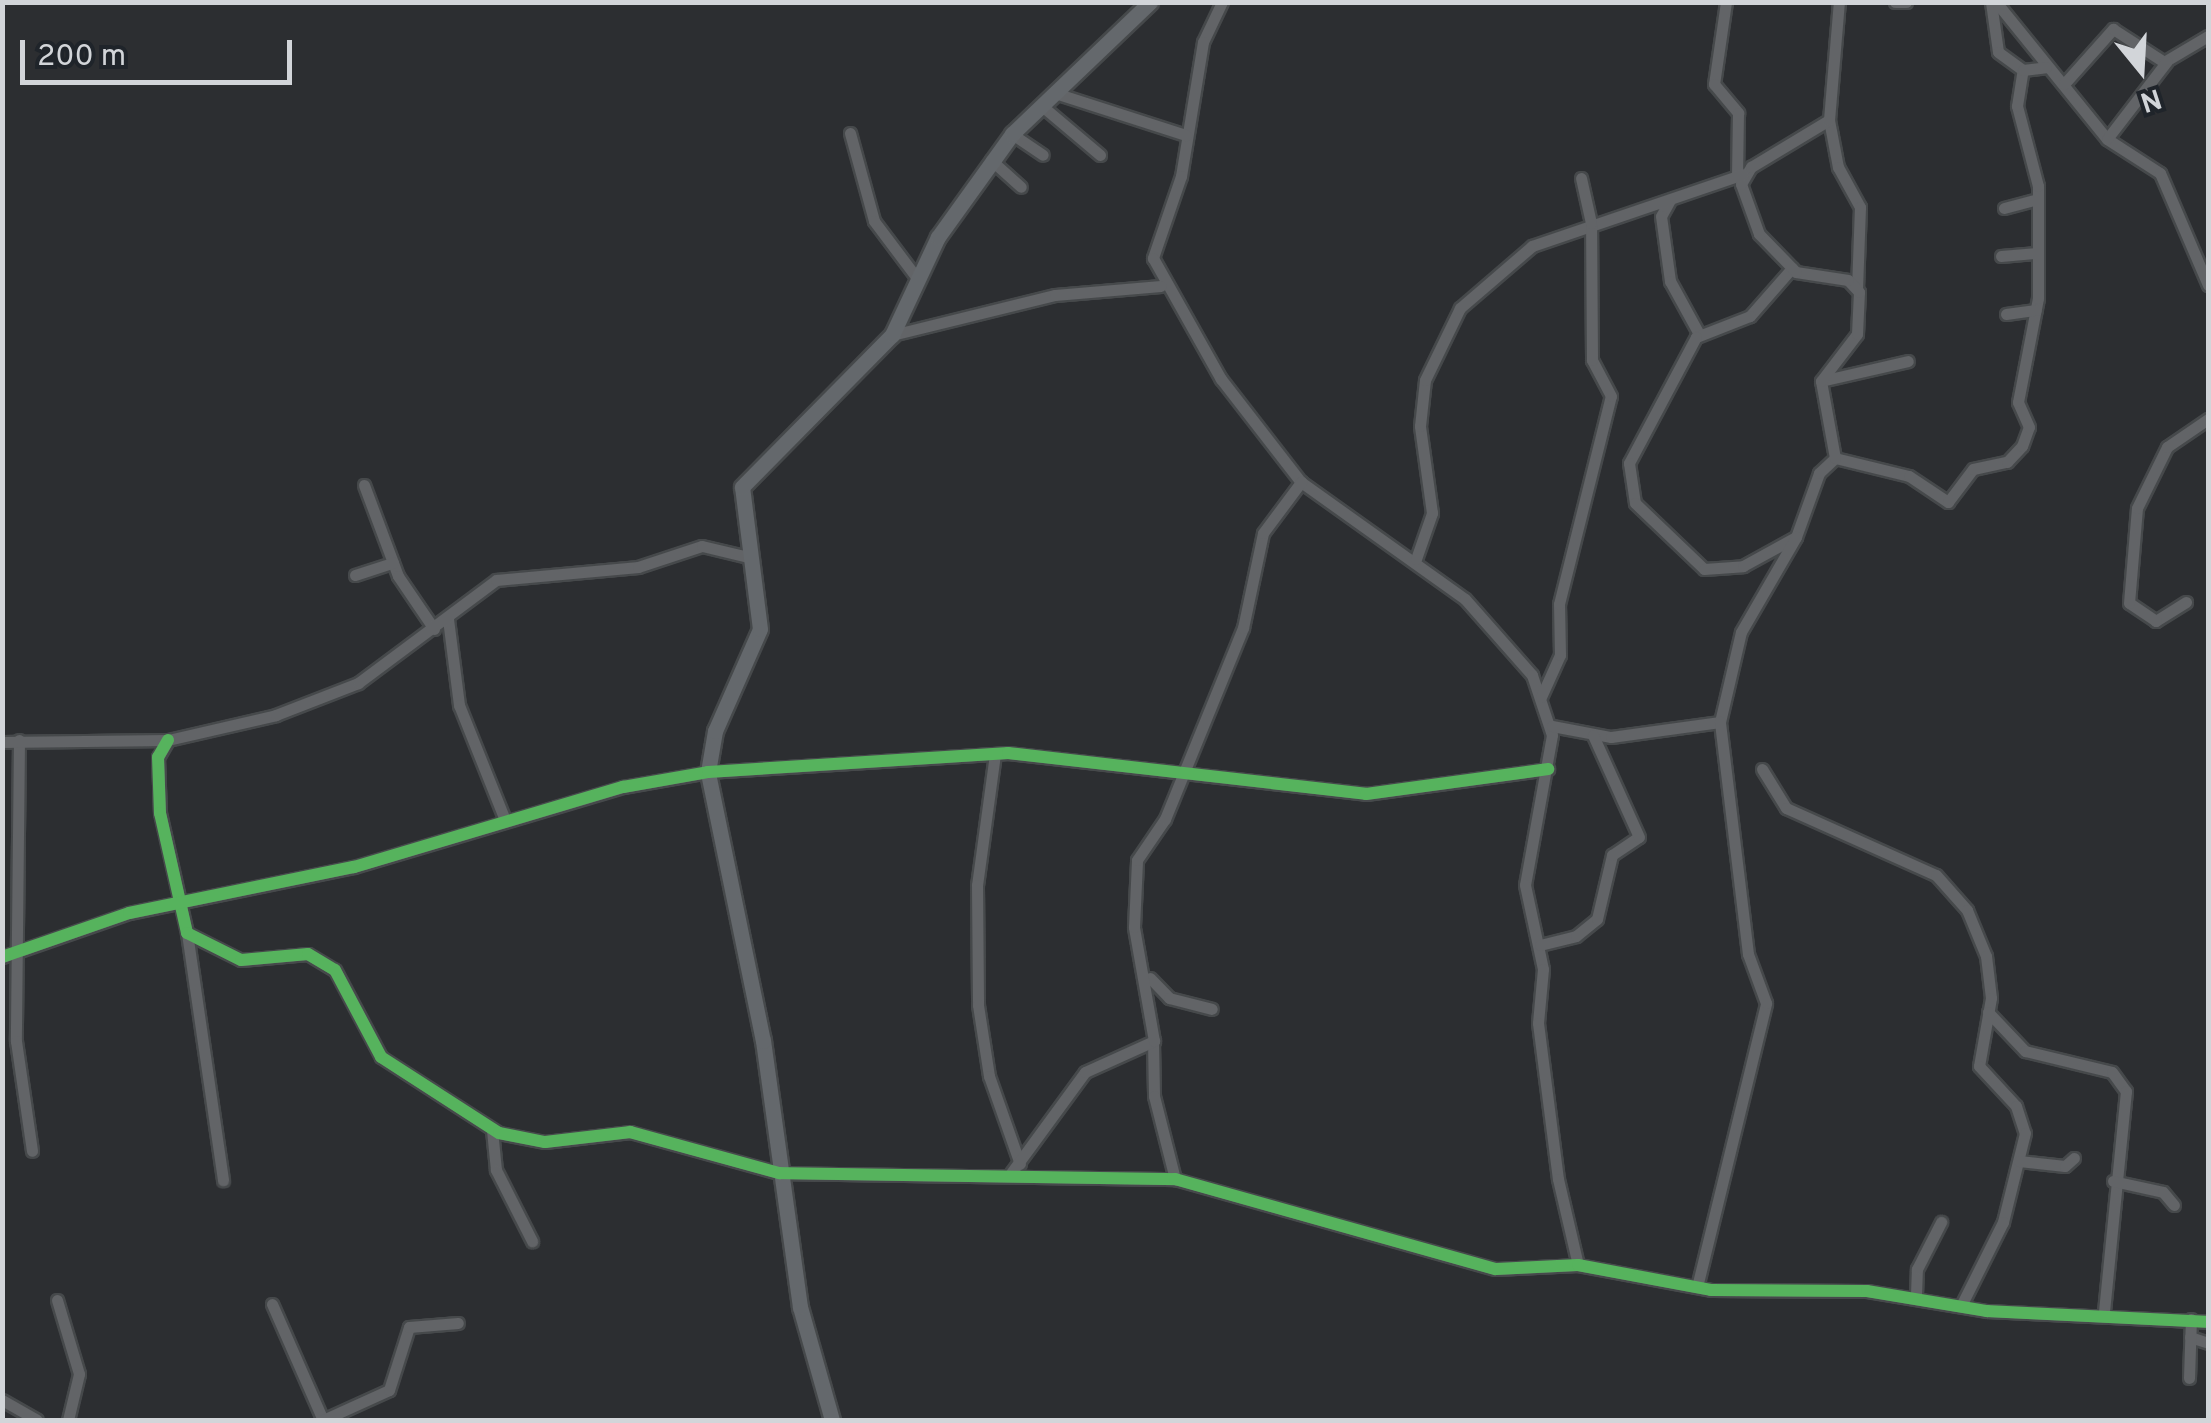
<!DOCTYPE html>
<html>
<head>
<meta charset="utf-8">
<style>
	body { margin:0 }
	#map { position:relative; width:2211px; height:1423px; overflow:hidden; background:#2c2e31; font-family:Overpass,sans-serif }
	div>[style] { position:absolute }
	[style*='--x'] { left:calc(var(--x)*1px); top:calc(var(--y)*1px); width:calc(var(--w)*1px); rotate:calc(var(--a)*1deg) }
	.roads { filter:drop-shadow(2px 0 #46494b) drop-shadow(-2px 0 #46494b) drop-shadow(0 2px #46494b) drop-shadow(0 -2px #46494b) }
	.minor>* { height:11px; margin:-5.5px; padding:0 5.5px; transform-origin:5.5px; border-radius:5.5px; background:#626467 }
	.secondary>* { height:15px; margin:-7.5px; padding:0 7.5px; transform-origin:7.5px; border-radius:7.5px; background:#64686c }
	.cycleway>* { height:12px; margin:-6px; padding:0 6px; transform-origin:6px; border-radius:6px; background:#56b35d }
	span { translate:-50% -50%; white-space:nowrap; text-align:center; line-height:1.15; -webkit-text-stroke:10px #1f242a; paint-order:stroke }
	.frame { position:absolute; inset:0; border:5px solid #d2d5d9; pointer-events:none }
	.north { position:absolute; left:2091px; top:20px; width:100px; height:100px; -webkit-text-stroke:8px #1f242a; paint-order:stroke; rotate:162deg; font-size:28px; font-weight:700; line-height:40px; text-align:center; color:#d2d5d9 }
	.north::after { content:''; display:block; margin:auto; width:35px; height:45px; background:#d2d5d9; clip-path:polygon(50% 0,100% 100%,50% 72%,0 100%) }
	.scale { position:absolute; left:20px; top:40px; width:272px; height:45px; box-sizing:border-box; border:5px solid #d2d5d9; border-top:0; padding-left:12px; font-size:30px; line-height:35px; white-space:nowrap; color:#d2d5d9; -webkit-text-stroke:8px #1f242a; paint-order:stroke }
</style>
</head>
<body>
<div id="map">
	<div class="roads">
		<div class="minor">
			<div style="--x:1222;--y:2;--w:44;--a:115.4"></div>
			<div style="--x:1203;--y:42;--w:136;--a:99.3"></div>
			<div style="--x:1181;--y:176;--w:87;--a:108.9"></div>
			<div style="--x:1153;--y:258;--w:139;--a:60.7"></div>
			<div style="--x:1221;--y:379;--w:130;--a:52.2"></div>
			<div style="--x:1301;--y:482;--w:201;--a:35.5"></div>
			<div style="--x:1465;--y:599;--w:101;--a:48.6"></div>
			<div style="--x:1532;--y:675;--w:63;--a:71.6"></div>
			<div style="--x:1552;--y:735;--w:152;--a:100.2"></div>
			<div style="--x:1525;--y:885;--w:86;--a:77.9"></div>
			<div style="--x:1543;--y:969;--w:54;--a:95.3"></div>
			<div style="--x:1538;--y:1023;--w:157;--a:82.7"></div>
			<div style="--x:1558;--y:1179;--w:88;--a:76.9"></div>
			<div style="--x:1726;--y:2;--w:83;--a:98.3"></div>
			<div style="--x:1714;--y:84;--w:38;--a:50"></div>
			<div style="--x:1738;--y:113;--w:62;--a:90.9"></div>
			<div style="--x:1895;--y:2;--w:11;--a:0"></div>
			<div style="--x:1991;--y:2;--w:50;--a:82"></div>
			<div style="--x:1998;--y:52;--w:31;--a:36"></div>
			<div style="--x:1996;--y:2;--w:176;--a:51"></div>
			<div style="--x:2107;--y:139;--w:63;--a:32.7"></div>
			<div style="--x:2160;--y:173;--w:122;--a:66.8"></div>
			<div style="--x:2064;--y:84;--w:74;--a:-48.3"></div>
			<div style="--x:2113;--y:29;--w:61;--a:32.9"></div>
			<div style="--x:2164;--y:62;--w:51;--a:-30.6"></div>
			<div style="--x:1055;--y:93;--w:138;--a:17.8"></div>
			<div style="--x:1042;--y:106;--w:76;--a:40.2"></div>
			<div style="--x:1829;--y:120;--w:48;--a:79.2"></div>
			<div style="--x:1838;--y:167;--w:46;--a:61.2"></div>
			<div style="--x:1860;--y:207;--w:81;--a:92.1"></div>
			<div style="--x:850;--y:133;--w:91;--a:74.7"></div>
			<div style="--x:874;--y:221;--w:71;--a:53"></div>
			<div style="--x:1012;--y:134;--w:37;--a:34"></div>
			<div style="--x:2107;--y:139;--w:98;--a:-52.4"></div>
			<div style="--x:991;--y:160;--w:40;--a:42"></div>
			<div style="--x:1670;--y:200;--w:18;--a:119"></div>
			<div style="--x:1661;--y:216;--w:66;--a:82.1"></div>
			<div style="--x:1670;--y:281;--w:60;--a:61.3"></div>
			<div style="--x:2004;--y:208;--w:35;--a:-15"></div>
			<div style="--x:2001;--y:256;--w:36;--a:-5"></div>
			<div style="--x:1792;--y:268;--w:64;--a:131.2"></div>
			<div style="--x:1750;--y:316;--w:58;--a:158.7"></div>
			<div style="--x:1696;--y:337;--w:143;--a:118"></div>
			<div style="--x:1629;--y:463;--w:40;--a:81.5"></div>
			<div style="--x:1635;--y:503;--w:95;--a:43.7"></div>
			<div style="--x:1704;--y:569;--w:39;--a:-4"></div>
			<div style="--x:1743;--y:566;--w:60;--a:-28.7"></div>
			<div style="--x:1796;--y:537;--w:68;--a:-70.2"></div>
			<div style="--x:1819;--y:473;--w:22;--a:-43"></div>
			<div style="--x:1835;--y:458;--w:76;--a:13.7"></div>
			<div style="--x:1909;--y:476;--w:47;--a:33.7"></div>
			<div style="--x:1948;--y:502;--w:41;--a:-52.9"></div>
			<div style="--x:1973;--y:469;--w:35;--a:-12"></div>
			<div style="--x:2007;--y:462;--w:22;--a:-47"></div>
			<div style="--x:2022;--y:446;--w:20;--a:-70"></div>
			<div style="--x:2029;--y:427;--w:27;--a:-114"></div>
			<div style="--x:2018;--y:402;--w:106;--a:-79.1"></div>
			<div style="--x:2038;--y:298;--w:112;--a:-90"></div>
			<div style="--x:2038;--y:186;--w:83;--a:-104.7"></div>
			<div style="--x:2017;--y:106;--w:36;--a:-81"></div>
			<div style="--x:2023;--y:70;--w:23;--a:-7"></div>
			<div style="--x:2006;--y:314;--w:30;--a:-8"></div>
			<div style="--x:892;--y:335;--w:168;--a:-13.8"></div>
			<div style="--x:1055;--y:295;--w:106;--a:-4.9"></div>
			<div style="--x:1821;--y:381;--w:89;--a:-12.9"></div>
			<div style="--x:1835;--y:458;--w:78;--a:-100.3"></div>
			<div style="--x:1821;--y:381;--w:59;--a:-52.5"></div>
			<div style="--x:1857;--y:334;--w:42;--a:-87.3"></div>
			<div style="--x:1859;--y:292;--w:16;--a:-133"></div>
			<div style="--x:1848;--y:280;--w:53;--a:-171.3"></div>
			<div style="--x:1796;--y:272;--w:53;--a:-134.2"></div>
			<div style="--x:1759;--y:234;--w:53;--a:-109.8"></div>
			<div style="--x:1741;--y:184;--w:20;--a:-60"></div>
			<div style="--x:1751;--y:167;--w:91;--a:-31.1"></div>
			<div style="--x:1829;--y:120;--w:118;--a:-85.2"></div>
			<div style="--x:364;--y:485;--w:97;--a:69.5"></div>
			<div style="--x:398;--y:576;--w:64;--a:55.8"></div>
			<div style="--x:1416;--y:559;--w:49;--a:-70.8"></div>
			<div style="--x:1432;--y:513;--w:88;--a:-97.9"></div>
			<div style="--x:1420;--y:426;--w:46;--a:-83.8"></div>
			<div style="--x:1425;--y:380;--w:80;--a:-64.1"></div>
			<div style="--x:1460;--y:308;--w:95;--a:-40.7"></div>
			<div style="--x:1532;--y:246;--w:223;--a:-18.8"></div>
			<div style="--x:355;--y:575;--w:40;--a:-18"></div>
			<div style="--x:2186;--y:602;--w:36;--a:148"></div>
			<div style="--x:2156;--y:621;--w:32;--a:-146"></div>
			<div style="--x:2129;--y:603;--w:95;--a:-85.2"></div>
			<div style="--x:2137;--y:508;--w:68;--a:-63.8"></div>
			<div style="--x:2167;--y:447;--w:50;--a:-34.3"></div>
			<div style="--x:448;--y:619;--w:87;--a:82.7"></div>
			<div style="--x:459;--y:705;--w:124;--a:68.2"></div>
			<div style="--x:1541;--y:697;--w:46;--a:-65.7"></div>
			<div style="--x:1560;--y:655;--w:51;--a:-91.1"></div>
			<div style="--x:1559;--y:604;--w:214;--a:-76"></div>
			<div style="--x:1611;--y:396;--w:41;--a:-117.8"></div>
			<div style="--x:1592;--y:360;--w:137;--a:-90.4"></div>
			<div style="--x:1591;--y:223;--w:46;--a:-102.5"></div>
			<div style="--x:1552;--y:726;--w:60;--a:10.6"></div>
			<div style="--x:1611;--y:737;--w:110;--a:-7.8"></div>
			<div style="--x:1720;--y:722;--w:92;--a:-76.9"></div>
			<div style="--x:1741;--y:632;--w:110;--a:-59.9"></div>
			<div style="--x:19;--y:740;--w:301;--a:90.6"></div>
			<div style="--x:16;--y:1041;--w:111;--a:81.7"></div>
			<div style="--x:168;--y:740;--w:20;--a:120"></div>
			<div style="--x:158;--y:757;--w:56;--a:88"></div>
			<div style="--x:160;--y:813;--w:123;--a:77.3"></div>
			<div style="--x:187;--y:933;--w:60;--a:26.6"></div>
			<div style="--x:241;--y:960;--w:67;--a:-5.1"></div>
			<div style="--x:308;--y:954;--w:31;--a:31"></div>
			<div style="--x:335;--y:970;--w:98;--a:62.1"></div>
			<div style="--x:381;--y:1057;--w:140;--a:32.8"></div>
			<div style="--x:499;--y:1133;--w:47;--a:11.1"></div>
			<div style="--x:545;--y:1142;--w:86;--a:-6.7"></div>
			<div style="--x:630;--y:1132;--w:155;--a:15.4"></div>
			<div style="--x:779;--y:1173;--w:396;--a:0.9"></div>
			<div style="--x:1175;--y:1179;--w:333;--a:15.7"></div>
			<div style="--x:1496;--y:1269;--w:82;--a:-2.8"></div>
			<div style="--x:1578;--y:1265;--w:135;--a:10.6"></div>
			<div style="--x:1711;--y:1290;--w:156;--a:0.4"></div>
			<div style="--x:1867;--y:1291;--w:122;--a:9.5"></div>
			<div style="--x:1987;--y:1311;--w:221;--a:2.8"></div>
			<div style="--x:2;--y:742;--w:166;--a:-0.7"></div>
			<div style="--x:168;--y:740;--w:111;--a:-13"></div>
			<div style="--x:276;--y:715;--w:88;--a:-21.3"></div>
			<div style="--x:358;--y:683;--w:172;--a:-36.7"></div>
			<div style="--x:496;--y:580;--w:143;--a:-5.2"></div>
			<div style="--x:638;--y:567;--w:67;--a:-18.2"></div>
			<div style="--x:702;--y:546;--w:47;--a:13.4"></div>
			<div style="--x:995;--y:754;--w:132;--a:97.8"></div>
			<div style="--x:977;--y:885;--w:120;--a:89.5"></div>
			<div style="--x:978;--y:1005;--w:72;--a:81.2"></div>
			<div style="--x:989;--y:1076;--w:93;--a:70.6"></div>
			<div style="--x:1762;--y:769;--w:46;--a:58.4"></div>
			<div style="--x:1786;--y:808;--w:164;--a:24.1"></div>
			<div style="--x:1936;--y:875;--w:47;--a:48.5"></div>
			<div style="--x:1967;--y:910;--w:50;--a:67.6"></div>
			<div style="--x:1986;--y:956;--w:42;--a:83.2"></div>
			<div style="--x:1991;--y:998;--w:69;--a:100"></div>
			<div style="--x:1979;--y:1066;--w:54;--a:47.2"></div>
			<div style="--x:2016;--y:1106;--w:28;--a:72"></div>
			<div style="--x:2025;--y:1133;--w:92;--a:103.9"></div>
			<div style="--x:2003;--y:1222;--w:94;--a:116.6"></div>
			<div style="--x:187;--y:933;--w:250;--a:81.7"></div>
			<div style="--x:1540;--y:945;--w:37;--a:-14"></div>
			<div style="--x:1576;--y:936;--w:27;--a:-39"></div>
			<div style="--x:1597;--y:919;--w:66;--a:-76.8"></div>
			<div style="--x:1612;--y:855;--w:32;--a:-34"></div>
			<div style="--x:1639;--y:837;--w:112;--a:-114.3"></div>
			<div style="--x:2;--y:957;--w:134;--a:-19.1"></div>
			<div style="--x:129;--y:913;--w:230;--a:-11.6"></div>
			<div style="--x:354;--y:867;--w:281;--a:-16.6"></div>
			<div style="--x:623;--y:787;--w:86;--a:-10"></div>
			<div style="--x:708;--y:772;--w:301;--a:-3.6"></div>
			<div style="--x:1008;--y:753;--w:360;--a:6.5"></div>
			<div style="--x:1366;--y:794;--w:184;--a:-7.8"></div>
			<div style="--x:1150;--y:978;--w:28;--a:46"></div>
			<div style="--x:1169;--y:998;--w:44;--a:14.3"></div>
			<div style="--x:1988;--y:1012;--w:54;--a:46.5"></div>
			<div style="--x:2025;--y:1051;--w:89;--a:13.6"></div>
			<div style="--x:2112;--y:1072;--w:24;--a:54"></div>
			<div style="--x:2126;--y:1091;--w:222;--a:95.7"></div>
			<div style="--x:1153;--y:1042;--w:54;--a:88.9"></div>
			<div style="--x:1154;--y:1096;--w:86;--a:75.8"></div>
			<div style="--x:492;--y:1130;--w:40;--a:84.3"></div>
			<div style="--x:496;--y:1170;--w:80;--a:63.1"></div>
			<div style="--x:2019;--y:1161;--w:46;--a:6.2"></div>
			<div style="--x:2065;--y:1166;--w:12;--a:-42"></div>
			<div style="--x:1011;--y:1173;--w:125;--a:-53.8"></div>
			<div style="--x:1085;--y:1072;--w:76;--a:-24.2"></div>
			<div style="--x:1154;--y:1041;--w:116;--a:-100"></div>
			<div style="--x:1134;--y:927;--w:67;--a:-87.4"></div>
			<div style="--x:1137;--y:860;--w:50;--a:-55.7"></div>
			<div style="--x:1165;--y:819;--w:206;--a:-67.8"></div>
			<div style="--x:1243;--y:628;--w:97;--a:-78.1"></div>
			<div style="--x:1263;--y:533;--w:64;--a:-53.3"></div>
			<div style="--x:2113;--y:1181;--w:51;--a:12.4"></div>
			<div style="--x:2163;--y:1192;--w:17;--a:50"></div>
			<div style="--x:1697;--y:1287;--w:292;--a:-76.3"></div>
			<div style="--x:1766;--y:1003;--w:52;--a:-110.2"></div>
			<div style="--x:1748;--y:954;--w:234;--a:-96.9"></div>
			<div style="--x:1916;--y:1295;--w:26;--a:-88"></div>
			<div style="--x:1917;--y:1269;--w:53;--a:-62.9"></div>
			<div style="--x:57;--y:1300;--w:77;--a:73.4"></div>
			<div style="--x:79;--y:1374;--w:47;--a:103.4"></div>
			<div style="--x:272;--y:1304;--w:127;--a:66.3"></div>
			<div style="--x:2190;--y:1337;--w:19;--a:18"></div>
			<div style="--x:2189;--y:1378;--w:59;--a:-88.1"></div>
			<div style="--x:2;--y:1400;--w:40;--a:29.7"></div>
			<div style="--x:323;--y:1420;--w:72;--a:-24.4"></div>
			<div style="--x:389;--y:1390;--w:66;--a:-72.4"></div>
			<div style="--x:409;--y:1327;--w:49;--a:-4.7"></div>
		</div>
		<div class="secondary">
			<div style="--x:832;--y:1420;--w:117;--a:-105.8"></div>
			<div style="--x:800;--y:1307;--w:269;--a:-97.9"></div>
			<div style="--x:763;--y:1041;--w:275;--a:-101.6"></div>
			<div style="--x:708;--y:772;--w:42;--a:-80.3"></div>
			<div style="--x:715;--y:731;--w:111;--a:-66.2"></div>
			<div style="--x:760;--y:629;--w:143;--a:-97.2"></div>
			<div style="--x:742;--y:487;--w:214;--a:-45.4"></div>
			<div style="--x:892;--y:335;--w:108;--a:-64.9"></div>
			<div style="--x:938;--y:237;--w:127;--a:-54.3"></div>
			<div style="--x:1012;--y:134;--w:191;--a:-43.7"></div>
		</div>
	</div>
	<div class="cycleway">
		<div style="--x:168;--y:740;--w:20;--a:120"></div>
		<div style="--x:158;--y:757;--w:56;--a:88"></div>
		<div style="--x:160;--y:813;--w:123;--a:77.3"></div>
		<div style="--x:187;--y:933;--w:60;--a:26.6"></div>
		<div style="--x:241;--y:960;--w:67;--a:-5.1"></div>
		<div style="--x:308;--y:954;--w:31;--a:31"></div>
		<div style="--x:335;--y:970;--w:98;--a:62.1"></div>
		<div style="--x:381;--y:1057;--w:140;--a:32.8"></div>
		<div style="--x:499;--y:1133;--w:47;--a:11.1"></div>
		<div style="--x:545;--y:1142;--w:86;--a:-6.7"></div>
		<div style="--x:630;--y:1132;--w:155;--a:15.4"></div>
		<div style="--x:779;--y:1173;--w:396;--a:0.9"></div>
		<div style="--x:1175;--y:1179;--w:333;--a:15.7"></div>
		<div style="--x:1496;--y:1269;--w:82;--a:-2.8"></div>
		<div style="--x:1578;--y:1265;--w:135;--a:10.6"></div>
		<div style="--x:1711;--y:1290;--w:156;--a:0.4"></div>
		<div style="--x:1867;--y:1291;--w:122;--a:9.5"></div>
		<div style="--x:1987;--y:1311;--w:221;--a:2.8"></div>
		<div style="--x:2;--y:957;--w:134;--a:-19.1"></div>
		<div style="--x:129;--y:913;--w:230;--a:-11.6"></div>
		<div style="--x:354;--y:867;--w:281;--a:-16.6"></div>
		<div style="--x:623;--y:787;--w:86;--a:-10"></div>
		<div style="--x:708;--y:772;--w:301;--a:-3.6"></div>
		<div style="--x:1008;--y:753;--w:360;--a:6.5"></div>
		<div style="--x:1366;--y:794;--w:184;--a:-7.8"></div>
	</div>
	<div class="frame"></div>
	<div class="north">N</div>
	<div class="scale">200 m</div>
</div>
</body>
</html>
